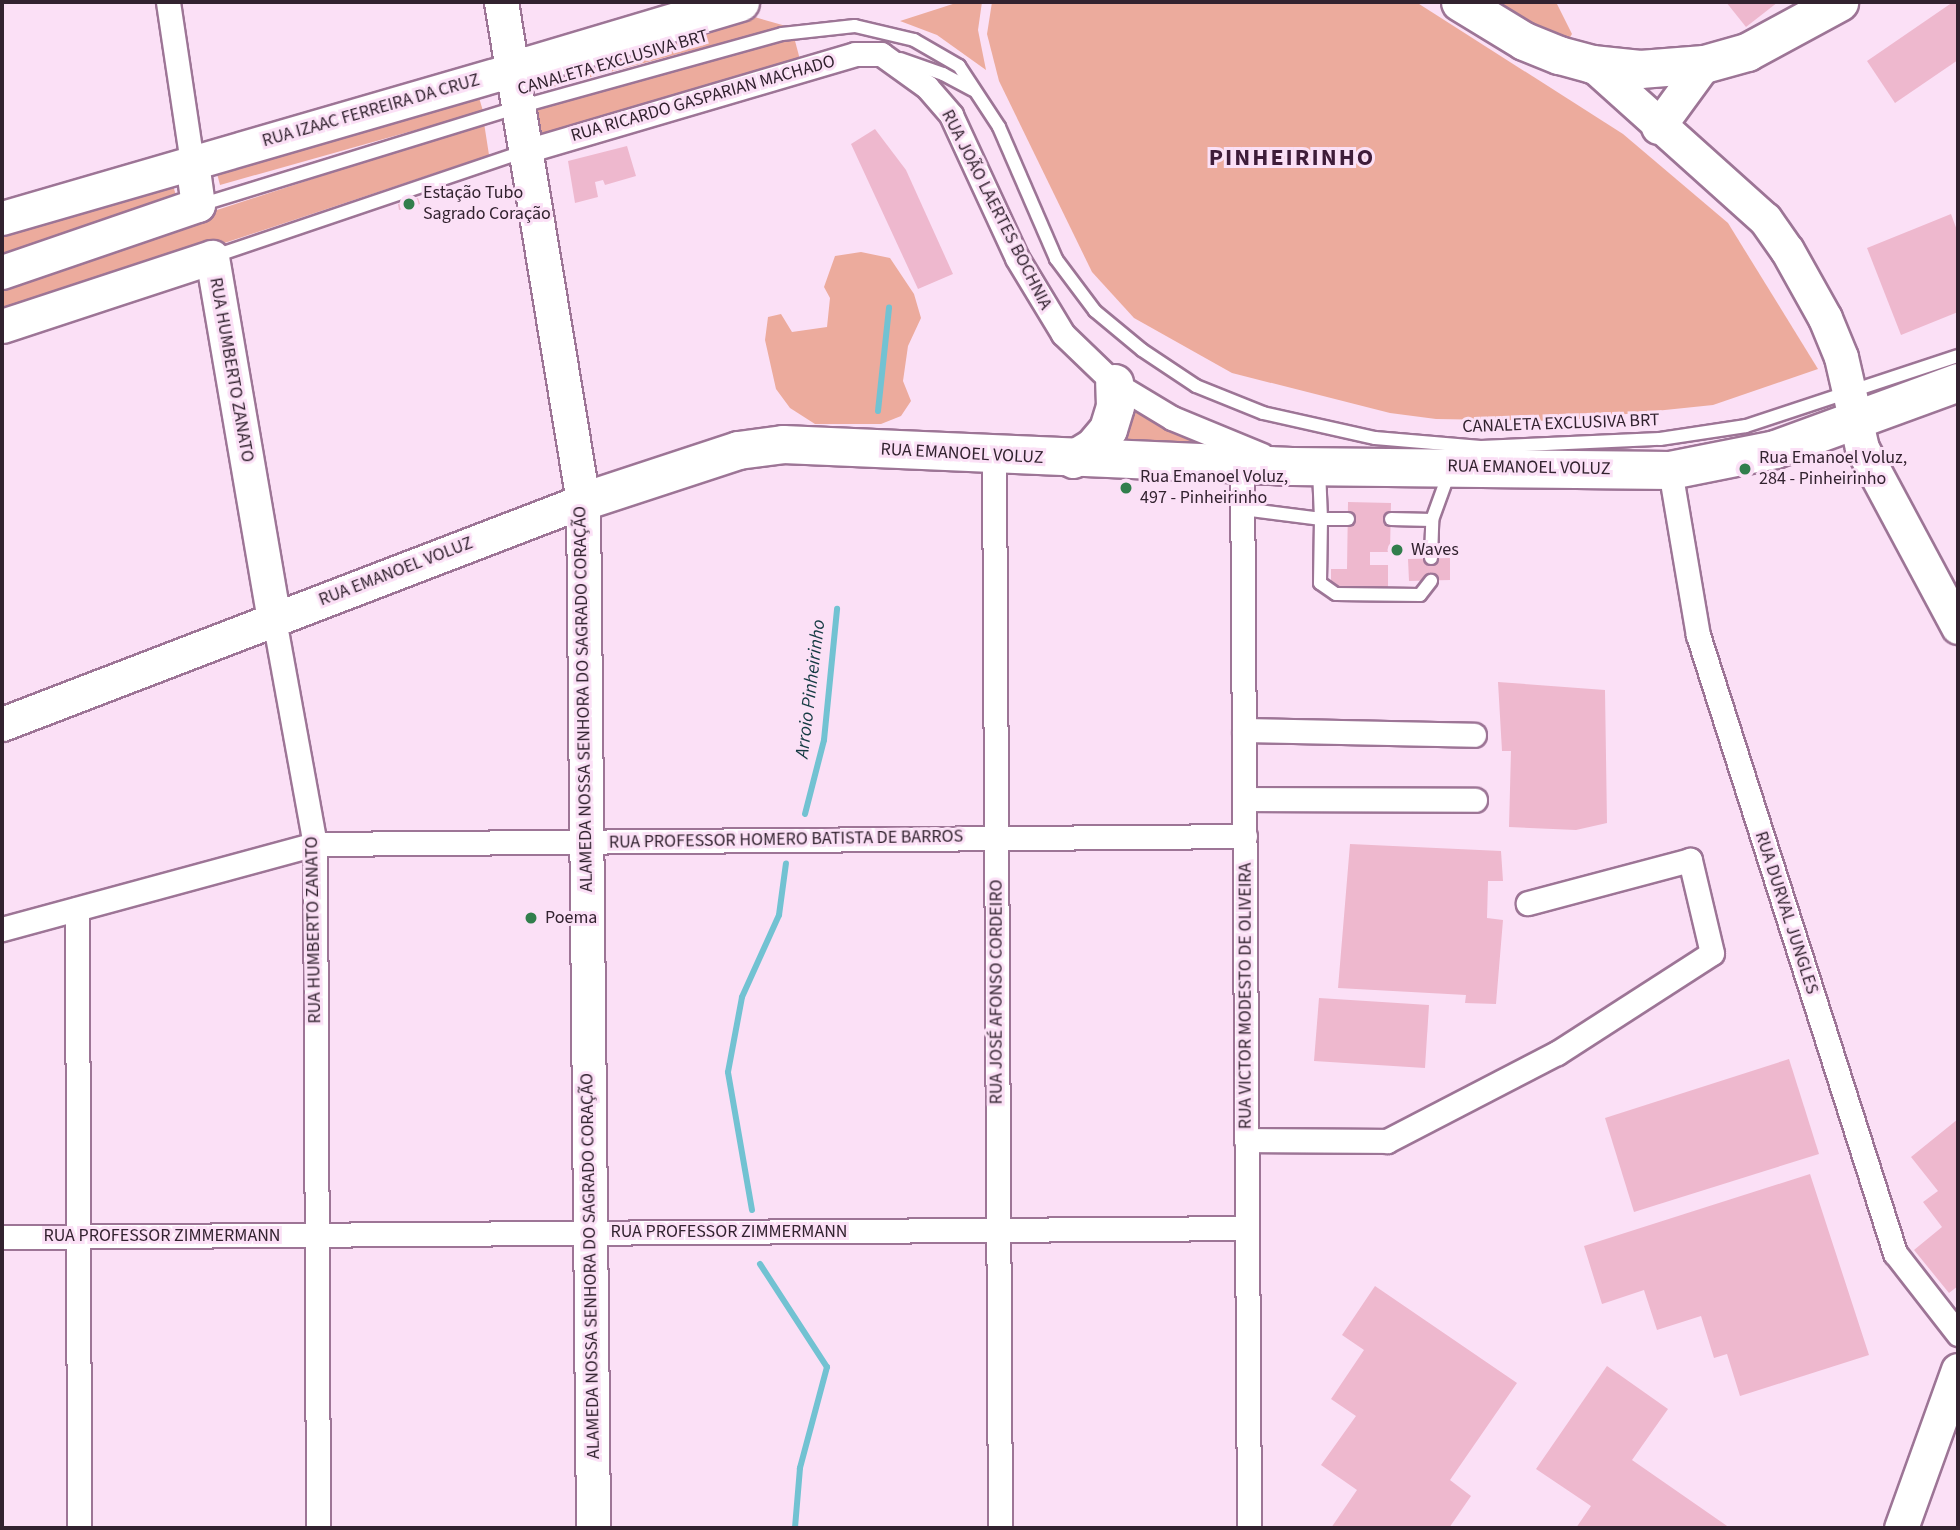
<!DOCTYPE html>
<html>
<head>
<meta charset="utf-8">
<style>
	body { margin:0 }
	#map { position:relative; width:1960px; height:1530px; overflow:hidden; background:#fbe0f6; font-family:"Source Sans 3",sans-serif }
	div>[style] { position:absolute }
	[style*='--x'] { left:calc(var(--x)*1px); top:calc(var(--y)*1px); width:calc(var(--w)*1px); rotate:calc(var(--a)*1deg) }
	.green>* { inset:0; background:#ecab9d }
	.stream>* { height:6px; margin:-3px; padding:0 3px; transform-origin:3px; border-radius:3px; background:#72c2d2 }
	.building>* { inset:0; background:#eeb8ce }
	.roads { filter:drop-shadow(2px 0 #9d7596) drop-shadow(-2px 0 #9d7596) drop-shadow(0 2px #9d7596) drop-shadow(0 -2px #9d7596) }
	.lane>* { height:12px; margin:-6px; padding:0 6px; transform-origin:6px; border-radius:6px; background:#fff }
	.street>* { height:23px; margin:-11.5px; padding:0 11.5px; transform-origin:11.5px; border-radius:11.5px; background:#fff }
	.secondary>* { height:33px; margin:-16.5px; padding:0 16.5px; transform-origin:16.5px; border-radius:16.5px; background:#fff }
	.primary>* { height:37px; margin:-18.5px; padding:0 18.5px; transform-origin:18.5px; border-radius:18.5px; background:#fff }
	.dots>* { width:19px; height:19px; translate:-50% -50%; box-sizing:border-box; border:4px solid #fbe0f6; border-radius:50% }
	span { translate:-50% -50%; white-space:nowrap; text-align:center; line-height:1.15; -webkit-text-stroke:6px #fbe0f6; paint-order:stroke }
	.street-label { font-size:18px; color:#32222f }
	.poi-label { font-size:18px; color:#32222f }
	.left { translate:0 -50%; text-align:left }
	.water-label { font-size:19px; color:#143a42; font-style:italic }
	.district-label { font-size:24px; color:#3e1c39; font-weight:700; letter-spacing:2px }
	.frame { position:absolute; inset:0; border:4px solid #32222f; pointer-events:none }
</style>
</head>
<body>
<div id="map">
	<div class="green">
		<div style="clip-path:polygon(959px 2px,982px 2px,978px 30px,986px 70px,937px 35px,900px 21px)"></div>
		<div style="clip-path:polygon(992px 2px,1416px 2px,1623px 134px,1728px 223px,1818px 369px,1713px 405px,1559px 421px,1436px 419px,1390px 413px,1232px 373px,1134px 318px,1092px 272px,999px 81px,987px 34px)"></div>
		<div style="clip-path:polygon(1492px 2px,1556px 2px,1572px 34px,1569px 39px,1531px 24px)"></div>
		<div style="clip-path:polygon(744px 14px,793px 28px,770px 30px,526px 94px,523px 73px)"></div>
		<div style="clip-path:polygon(794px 37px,803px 71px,532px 142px,526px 107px)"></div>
		<div style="clip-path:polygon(477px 91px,483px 111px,220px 185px,215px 166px)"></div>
		<div style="clip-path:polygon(484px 123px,489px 155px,2px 317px,2px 280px)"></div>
		<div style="clip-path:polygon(172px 182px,178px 202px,2px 259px,2px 230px)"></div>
		<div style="clip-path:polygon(861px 252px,890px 258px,914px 294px,921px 318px,908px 346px,903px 381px,911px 401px,901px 416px,881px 424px,815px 424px,790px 408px,776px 389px,765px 340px,768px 317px,781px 314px,792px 332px,827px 327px,830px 298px,824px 287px,835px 256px)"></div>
		<div style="clip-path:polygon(1123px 397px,1222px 447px,1107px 445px)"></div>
	</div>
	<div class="stream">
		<div style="--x:878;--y:411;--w:104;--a:-83.9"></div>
		<div style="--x:805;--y:814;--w:76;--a:-75.6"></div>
		<div style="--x:824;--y:740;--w:132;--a:-84.3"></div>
		<div style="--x:752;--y:1210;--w:140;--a:-99.9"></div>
		<div style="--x:728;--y:1072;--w:76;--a:-79.4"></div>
		<div style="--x:742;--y:997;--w:90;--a:-65.7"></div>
		<div style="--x:779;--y:915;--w:52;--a:-82.3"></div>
		<div style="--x:760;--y:1264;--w:123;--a:57"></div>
		<div style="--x:827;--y:1367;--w:105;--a:105"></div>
		<div style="--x:800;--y:1468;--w:60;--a:94.8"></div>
	</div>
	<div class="building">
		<div style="clip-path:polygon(1726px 2px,1778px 2px,1746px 27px)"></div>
		<div style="clip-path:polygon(1953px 2px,1958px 2px,1958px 60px,1895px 103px,1867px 61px)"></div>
		<div style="clip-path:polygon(875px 129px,906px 170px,953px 274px,918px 289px,851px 144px)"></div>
		<div style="clip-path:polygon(627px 146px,636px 176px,605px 185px,603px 180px,595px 182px,598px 197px,575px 203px,568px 161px)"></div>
		<div style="clip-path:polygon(418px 198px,420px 204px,399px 210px,398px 204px)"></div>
		<div style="clip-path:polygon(1951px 214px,1958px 233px,1958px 312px,1901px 335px,1867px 248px)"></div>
		<div style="clip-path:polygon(1348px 502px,1391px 503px,1390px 552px,1370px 552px,1370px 565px,1388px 565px,1388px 590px,1331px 590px,1331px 569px,1347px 569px)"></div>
		<div style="clip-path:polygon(1450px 558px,1450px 580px,1409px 581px,1408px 559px)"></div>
		<div style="clip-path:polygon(1498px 682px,1605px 690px,1607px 823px,1576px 830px,1509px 827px,1511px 751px,1502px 751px)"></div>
		<div style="clip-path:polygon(1350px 844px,1501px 851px,1503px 881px,1488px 881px,1487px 918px,1503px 920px,1496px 1004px,1465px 1003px,1466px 995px,1338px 988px)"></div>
		<div style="clip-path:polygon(1319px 998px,1429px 1005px,1425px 1068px,1314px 1061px)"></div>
		<div style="clip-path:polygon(1789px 1059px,1819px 1154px,1634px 1212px,1605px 1118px)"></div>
		<div style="clip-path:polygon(1958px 1119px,1958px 1286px,1949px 1293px,1914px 1250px,1942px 1227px,1923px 1202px,1938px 1191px,1911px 1157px)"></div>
		<div style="clip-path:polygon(1810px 1174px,1869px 1355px,1740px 1396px,1727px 1354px,1714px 1358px,1701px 1316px,1657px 1330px,1644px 1290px,1602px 1304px,1584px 1246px)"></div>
		<div style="clip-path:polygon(1375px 1286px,1517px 1383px,1450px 1480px,1471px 1496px,1449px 1528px,1331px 1528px,1357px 1490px,1321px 1465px,1356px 1416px,1331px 1399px,1364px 1350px,1342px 1335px)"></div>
		<div style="clip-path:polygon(1607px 1366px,1668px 1409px,1632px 1460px,1730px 1528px,1576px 1528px,1591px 1506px,1536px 1469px)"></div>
	</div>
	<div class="roads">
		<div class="lane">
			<div style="--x:900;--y:59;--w:46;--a:19.2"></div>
			<div style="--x:943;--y:74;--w:34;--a:28"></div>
			<div style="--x:200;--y:205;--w:334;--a:-17.1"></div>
			<div style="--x:519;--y:107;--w:273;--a:-15.5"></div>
			<div style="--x:782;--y:34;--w:73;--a:-6.3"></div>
			<div style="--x:855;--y:26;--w:61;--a:13.3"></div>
			<div style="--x:914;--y:40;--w:52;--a:30"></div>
			<div style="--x:959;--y:66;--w:73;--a:56.7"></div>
			<div style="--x:999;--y:127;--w:144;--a:66.6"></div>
			<div style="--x:1056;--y:259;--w:65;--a:53.1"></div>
			<div style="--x:1095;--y:311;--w:61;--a:39.7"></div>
			<div style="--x:1142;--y:350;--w:65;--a:33.7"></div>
			<div style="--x:1196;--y:386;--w:72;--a:21.9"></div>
			<div style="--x:1263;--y:413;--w:115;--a:12.6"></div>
			<div style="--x:1375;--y:438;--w:106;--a:4.9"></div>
			<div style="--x:1481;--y:447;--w:179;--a:-2.6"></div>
			<div style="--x:1660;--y:439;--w:87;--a:-8.6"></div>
			<div style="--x:1746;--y:426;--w:223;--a:-18.3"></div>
			<div style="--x:212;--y:257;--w:328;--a:-18.7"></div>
			<div style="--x:1319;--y:469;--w:50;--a:87.7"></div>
			<div style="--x:1321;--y:519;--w:27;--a:0"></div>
			<div style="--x:1243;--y:509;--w:79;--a:7.3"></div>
			<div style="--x:1321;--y:519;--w:64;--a:90.9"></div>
			<div style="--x:1320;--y:583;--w:19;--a:35"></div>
			<div style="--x:1336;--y:594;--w:84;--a:0.7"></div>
			<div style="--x:1420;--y:595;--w:18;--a:-52"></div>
			<div style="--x:1391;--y:519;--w:41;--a:1.4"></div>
			<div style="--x:1432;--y:520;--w:50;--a:-70.1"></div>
			<div style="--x:1431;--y:558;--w:38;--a:-88"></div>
		</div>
		<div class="street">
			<div style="--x:168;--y:2;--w:163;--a:81.5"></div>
			<div style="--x:526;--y:151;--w:343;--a:-16.4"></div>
			<div style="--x:855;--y:54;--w:26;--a:0"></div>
			<div style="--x:881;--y:54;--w:57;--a:35.7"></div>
			<div style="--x:927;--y:87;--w:37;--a:49"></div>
			<div style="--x:951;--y:115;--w:157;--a:65.2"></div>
			<div style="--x:1017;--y:258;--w:89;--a:58.8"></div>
			<div style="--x:1063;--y:334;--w:71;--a:43.9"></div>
			<div style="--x:1114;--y:383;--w:68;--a:31.1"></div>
			<div style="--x:1172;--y:418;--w:97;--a:22.3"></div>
			<div style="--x:994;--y:455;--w:1073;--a:89.68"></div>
			<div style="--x:1242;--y:464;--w:1064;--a:89.62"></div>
			<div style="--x:1670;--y:470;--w:167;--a:80.4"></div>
			<div style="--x:1698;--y:635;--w:649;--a:72.32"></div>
			<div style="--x:1895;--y:1253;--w:103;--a:52.1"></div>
			<div style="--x:274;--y:619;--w:229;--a:79.7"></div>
			<div style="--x:315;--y:844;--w:684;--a:89.75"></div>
			<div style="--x:1244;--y:730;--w:230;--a:1.2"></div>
			<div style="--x:1244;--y:799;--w:231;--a:0.2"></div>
			<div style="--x:77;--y:909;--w:619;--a:89.81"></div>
			<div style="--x:2;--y:929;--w:324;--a:-15.2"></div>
			<div style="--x:315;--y:844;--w:930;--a:-0.49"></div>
			<div style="--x:1246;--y:1140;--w:141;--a:0.4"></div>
			<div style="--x:1387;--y:1141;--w:191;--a:-27.4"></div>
			<div style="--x:1557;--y:1053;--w:184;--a:-32.8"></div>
			<div style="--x:1712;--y:953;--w:96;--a:-103.3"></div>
			<div style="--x:1690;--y:860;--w:168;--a:165.1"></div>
			<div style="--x:2;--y:1237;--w:1245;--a:-0.41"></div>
		</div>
		<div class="secondary">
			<div style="--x:501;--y:2;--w:506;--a:80.67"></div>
			<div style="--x:583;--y:501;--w:1027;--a:89.44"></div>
			<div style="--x:1592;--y:64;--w:232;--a:41.9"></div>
			<div style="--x:1765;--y:219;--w:38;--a:55"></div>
			<div style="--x:1787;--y:250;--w:78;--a:60.8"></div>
			<div style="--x:1825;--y:318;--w:42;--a:67.7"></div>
			<div style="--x:1841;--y:357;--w:93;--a:77"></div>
			<div style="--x:1862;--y:448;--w:203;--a:61.8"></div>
			<div style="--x:1658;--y:127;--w:78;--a:-53.9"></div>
			<div style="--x:2;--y:218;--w:531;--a:-16.18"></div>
			<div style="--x:2;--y:272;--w:207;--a:-18.9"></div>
			<div style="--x:198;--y:205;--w:42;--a:-98.1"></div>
			<div style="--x:2;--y:326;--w:221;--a:-18.2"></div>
			<div style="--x:212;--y:257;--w:367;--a:80.3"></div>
			<div style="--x:2;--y:724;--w:622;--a:-21"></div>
			<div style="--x:1901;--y:1528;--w:168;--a:-70.2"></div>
		</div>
		<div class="primary">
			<div style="--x:1460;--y:2;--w:75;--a:31.4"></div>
			<div style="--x:1524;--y:41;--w:38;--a:22"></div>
			<div style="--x:1559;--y:55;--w:34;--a:15"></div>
			<div style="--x:1592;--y:64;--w:48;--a:5.9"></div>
			<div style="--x:1640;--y:69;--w:64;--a:-4.5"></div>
			<div style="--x:1704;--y:64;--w:45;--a:-15.6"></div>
			<div style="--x:1747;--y:52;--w:105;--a:-28.5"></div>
			<div style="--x:512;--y:70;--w:238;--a:-16.6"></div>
			<div style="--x:1073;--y:459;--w:23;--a:-31"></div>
			<div style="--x:1093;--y:447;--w:23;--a:-50"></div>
			<div style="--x:1108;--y:429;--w:24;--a:-73"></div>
			<div style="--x:1115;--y:406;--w:23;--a:-92"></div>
			<div style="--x:583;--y:501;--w:163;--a:-18.2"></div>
			<div style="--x:738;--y:450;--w:45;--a:-7.6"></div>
			<div style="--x:783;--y:444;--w:509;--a:2.47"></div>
			<div style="--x:1292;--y:466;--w:378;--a:0.6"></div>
			<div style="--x:1670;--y:470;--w:107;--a:-11.3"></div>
			<div style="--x:1775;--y:449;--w:195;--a:-20.1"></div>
		</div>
	</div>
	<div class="dots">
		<div style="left:409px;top:204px;background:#317e4c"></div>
		<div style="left:1745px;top:469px;background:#317e4c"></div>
		<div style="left:1126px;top:488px;background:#317e4c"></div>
		<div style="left:1397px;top:550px;background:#317e4c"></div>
		<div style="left:531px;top:918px;background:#317e4c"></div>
	</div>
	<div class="street-label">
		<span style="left:613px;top:63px;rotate:-16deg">CANALETA EXCLUSIVA BRT</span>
		<span style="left:703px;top:99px;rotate:-16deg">RUA RICARDO GASPARIAN MACHADO</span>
		<span style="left:371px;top:111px;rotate:-16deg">RUA IZAAC FERREIRA DA CRUZ</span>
		<span style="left:996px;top:210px;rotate:63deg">RUA JOÃO LAERTES BOCHNIA</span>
		<span style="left:231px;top:370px;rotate:80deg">RUA HUMBERTO ZANATO</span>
		<span style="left:1561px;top:424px;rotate:-2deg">CANALETA EXCLUSIVA BRT</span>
		<span style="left:962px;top:454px;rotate:3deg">RUA EMANOEL VOLUZ</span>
		<span style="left:1529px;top:468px;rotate:1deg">RUA EMANOEL VOLUZ</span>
		<span style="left:396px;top:572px;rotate:-21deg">RUA EMANOEL VOLUZ</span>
		<span style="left:584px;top:699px;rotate:-91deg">ALAMEDA NOSSA SENHORA DO SAGRADO CORAÇÃO</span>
		<span style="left:786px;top:840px;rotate:-1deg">RUA PROFESSOR HOMERO BATISTA DE BARROS</span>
		<span style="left:1786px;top:913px;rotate:72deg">RUA DURVAL JUNGLES</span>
		<span style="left:314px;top:930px;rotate:-91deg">RUA HUMBERTO ZANATO</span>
		<span style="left:997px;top:992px;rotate:-90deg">RUA JOSÉ AFONSO CORDEIRO</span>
		<span style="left:1246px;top:996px;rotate:-90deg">RUA VICTOR MODESTO DE OLIVEIRA</span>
		<span style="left:729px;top:1232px">RUA PROFESSOR ZIMMERMANN</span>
		<span style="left:162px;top:1236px">RUA PROFESSOR ZIMMERMANN</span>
		<span style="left:591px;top:1266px;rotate:-91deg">ALAMEDA NOSSA SENHORA DO SAGRADO CORAÇÃO</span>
	</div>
	<div class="poi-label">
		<span class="left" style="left:423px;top:204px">Estação Tubo<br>Sagrado Coração</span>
		<span class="left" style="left:1759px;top:469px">Rua Emanoel Voluz,<br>284 - Pinheirinho</span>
		<span class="left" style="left:1140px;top:488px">Rua Emanoel Voluz,<br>497 - Pinheirinho</span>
		<span class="left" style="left:1411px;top:550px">Waves</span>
		<span class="left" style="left:545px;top:918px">Poema</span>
	</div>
	<div class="water-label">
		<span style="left:811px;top:689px;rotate:-83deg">Arroio Pinheirinho</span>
	</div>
	<div class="district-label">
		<span style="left:1292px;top:158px">PINHEIRINHO</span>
	</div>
	<div class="frame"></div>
</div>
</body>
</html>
